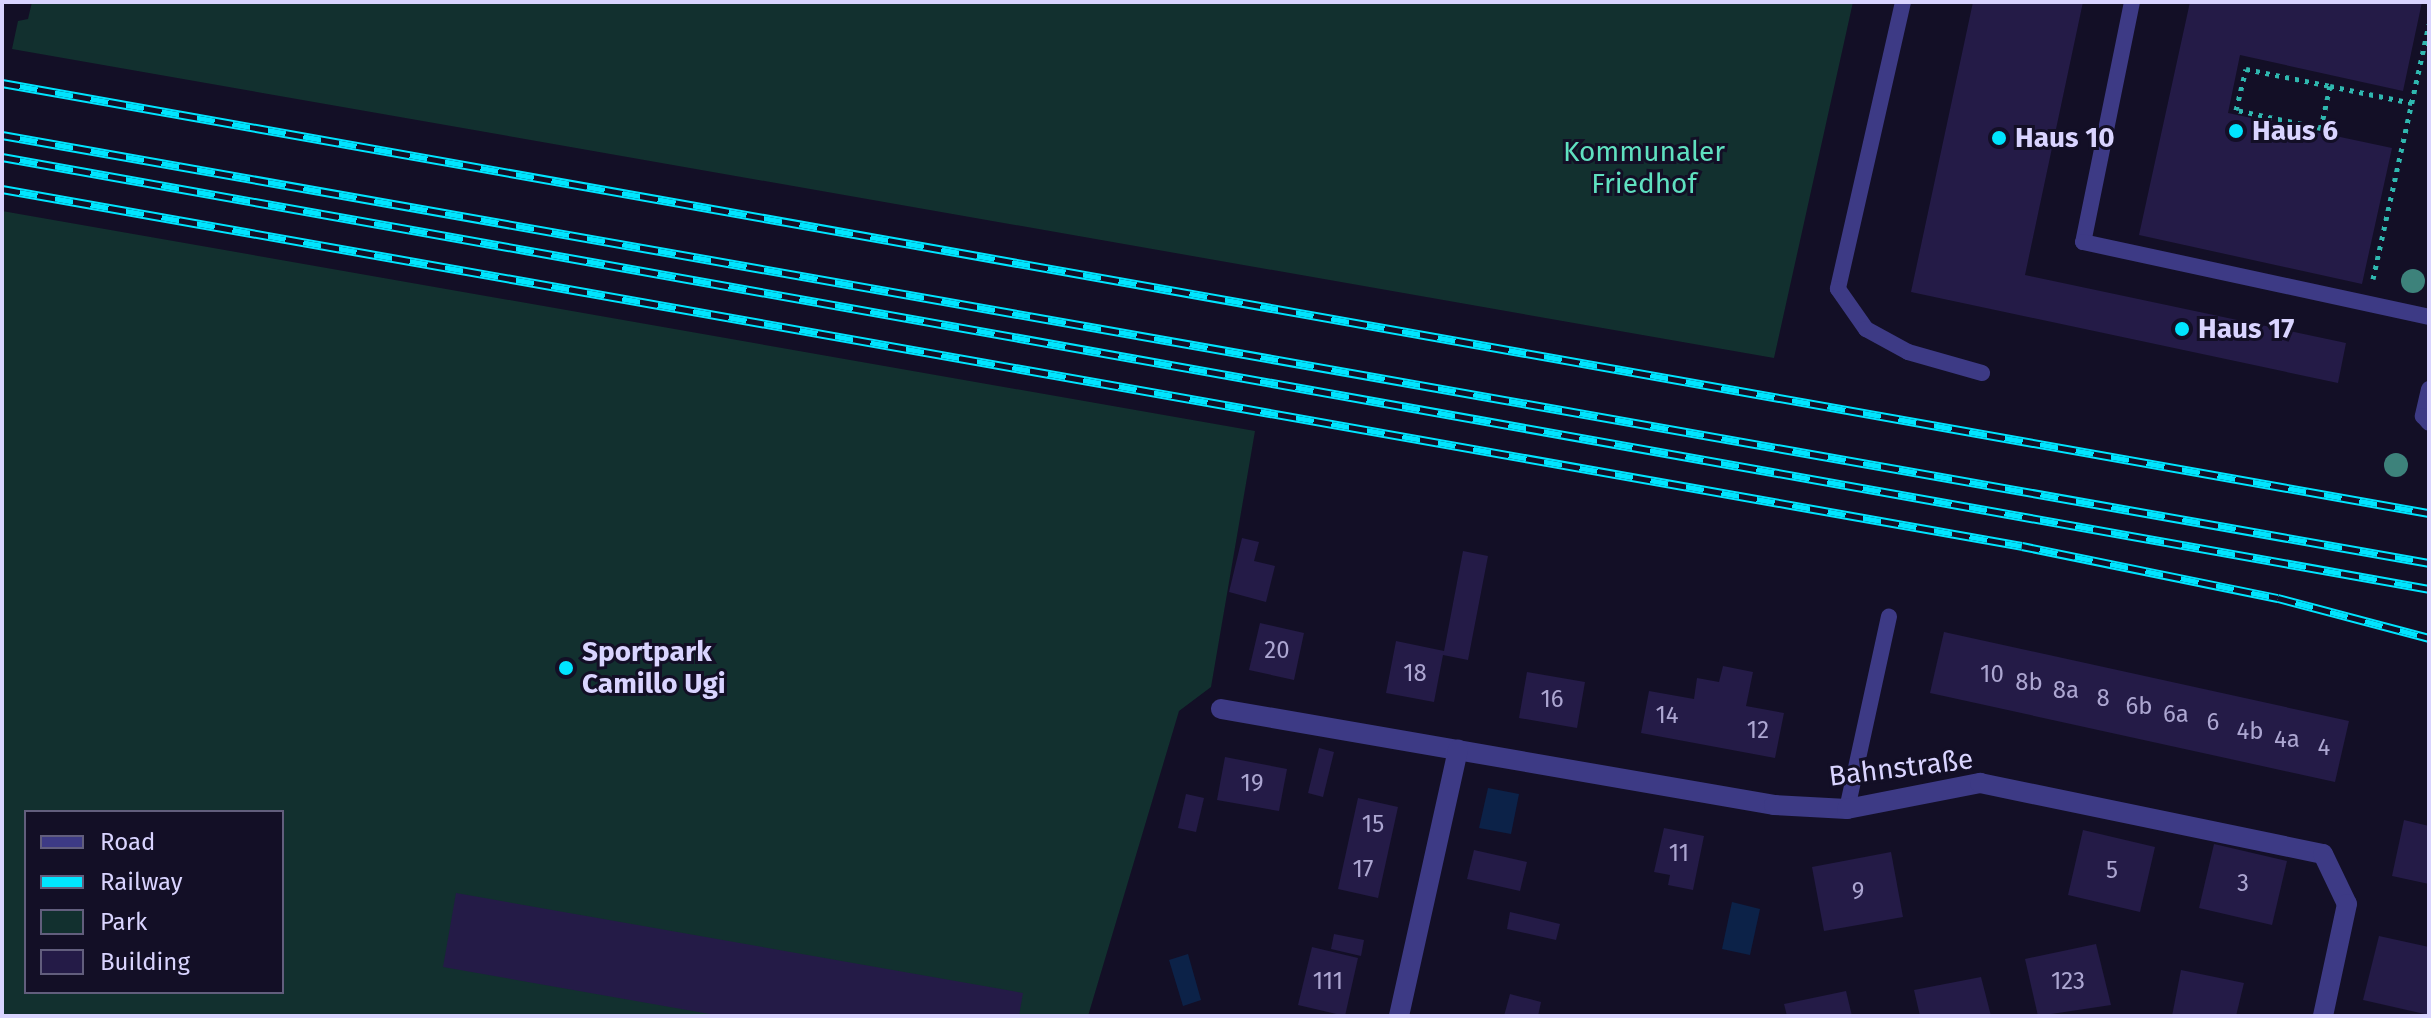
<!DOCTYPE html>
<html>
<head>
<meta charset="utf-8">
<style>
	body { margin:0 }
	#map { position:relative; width:2431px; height:1018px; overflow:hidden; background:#130f26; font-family:"Fira Sans",sans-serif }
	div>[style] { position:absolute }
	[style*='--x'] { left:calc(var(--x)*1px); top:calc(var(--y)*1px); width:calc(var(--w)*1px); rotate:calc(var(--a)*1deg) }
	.green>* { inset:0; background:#12302f }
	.water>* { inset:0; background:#0c2248 }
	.building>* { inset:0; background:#241b47 }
	.path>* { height:5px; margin-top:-2.5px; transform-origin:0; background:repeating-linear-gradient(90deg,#2fb8b0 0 4px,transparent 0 10px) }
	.service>* { height:16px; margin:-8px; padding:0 8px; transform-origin:8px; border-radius:8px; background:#3d3a85 }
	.minor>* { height:20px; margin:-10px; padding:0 10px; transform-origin:10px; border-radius:10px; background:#3d3a85 }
	.rail>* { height:9px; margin-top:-4.5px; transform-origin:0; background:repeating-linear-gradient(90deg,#130f26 0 18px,#00e5ff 0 36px); box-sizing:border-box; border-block:2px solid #00e5ff }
	.trees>* { width:24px; height:24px; margin:-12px; border-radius:50%; background:#3d827b }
	.dots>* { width:22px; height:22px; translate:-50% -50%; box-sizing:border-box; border:4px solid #130f26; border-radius:50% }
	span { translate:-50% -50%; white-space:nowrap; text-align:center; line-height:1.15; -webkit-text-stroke:6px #130f26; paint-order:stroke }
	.number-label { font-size:24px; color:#aca6d1 }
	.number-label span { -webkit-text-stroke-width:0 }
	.poi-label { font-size:28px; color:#d9d4ff; font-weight:700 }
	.left { translate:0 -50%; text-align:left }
	.park-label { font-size:28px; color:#5fe0c0 }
	.street-label { font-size:28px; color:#d9d4ff }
	.frame { position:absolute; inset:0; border:4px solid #d9d4ff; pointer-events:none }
	.legend { position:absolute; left:24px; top:810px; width:260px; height:184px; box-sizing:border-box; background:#130f26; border:2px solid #625e7d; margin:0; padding:10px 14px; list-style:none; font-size:24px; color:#d9d4ff }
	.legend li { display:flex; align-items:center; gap:16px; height:40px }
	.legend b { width:40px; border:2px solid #625e7d }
</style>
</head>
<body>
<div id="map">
	<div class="green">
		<div style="clip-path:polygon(32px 2px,1853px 2px,1774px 358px,12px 49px,18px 21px,28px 19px)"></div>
		<div style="clip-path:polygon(evenodd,2px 211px,1255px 431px,1211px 687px,1179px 711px,1088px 1016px,2px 1016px,2px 211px,26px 812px,282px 812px,282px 992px,26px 992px,26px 812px)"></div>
	</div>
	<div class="water">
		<div style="clip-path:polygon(1488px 788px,1519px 794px,1511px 834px,1479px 828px)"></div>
		<div style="clip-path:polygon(1732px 902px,1760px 909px,1750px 955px,1722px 949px)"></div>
		<div style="clip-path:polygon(1188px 954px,1201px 1000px,1183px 1006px,1169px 960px)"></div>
	</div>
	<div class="building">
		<div style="clip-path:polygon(1973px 2px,2083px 2px,2025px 275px,2346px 343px,2338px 383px,1911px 292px)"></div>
		<div style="clip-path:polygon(2190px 2px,2422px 2px,2403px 91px,2240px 55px,2228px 113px,2392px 148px,2362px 284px,2139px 235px)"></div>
		<div style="clip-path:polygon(1242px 538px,1259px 542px,1254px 561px,1275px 566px,1266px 602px,1229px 592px)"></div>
		<div style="clip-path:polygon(1463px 551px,1488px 556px,1468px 660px,1443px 655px,1434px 702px,1386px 693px,1396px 641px,1444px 651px)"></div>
		<div style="clip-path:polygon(1260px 623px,1304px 633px,1294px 680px,1249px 670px)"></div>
		<div style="clip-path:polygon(1944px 632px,2349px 721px,2335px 782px,1930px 693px)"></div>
		<div style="clip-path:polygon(1723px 666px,1753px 672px,1746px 706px,1784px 713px,1775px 758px,1641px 733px,1649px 691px,1694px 699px,1697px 678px,1719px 682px)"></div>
		<div style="clip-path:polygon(1527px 672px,1585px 682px,1577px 728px,1519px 718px)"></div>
		<div style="clip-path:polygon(1319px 748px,1334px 752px,1323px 797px,1308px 793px)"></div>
		<div style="clip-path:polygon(1225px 757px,1287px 769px,1279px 811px,1217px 800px)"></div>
		<div style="clip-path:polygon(1186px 794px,1204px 798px,1196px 832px,1178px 828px)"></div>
		<div style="clip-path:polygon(1358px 798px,1398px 807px,1378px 898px,1338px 889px)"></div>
		<div style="clip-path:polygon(2404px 820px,2429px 826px,2429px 884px,2392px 876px)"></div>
		<div style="clip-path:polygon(1664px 828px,1704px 836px,1693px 890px,1668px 885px,1670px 875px,1654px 872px)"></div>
		<div style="clip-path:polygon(2083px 830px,2155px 847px,2140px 912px,2068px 895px)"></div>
		<div style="clip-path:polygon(2214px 844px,2287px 861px,2272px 925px,2199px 908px)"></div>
		<div style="clip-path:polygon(1474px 850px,1527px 862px,1520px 891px,1467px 879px)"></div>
		<div style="clip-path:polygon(1891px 852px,1903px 917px,1824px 931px,1812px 867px)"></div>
		<div style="clip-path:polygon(456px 893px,1023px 993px,1019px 1016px,721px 1016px,443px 967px)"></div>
		<div style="clip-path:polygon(1510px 912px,1560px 924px,1556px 940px,1507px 929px)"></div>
		<div style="clip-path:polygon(1334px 934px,1364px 940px,1361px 956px,1331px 949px)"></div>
		<div style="clip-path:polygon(2379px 936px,2429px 947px,2429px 1015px,2363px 1000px)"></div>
		<div style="clip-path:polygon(2096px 944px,2111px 1005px,2038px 1016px,2025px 959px)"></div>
		<div style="clip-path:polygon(1312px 947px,1358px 958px,1345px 1016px,1298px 1005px)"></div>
		<div style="clip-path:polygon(2181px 970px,2244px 983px,2236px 1016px,2172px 1016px)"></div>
		<div style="clip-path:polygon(1981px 977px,1991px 1016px,1920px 1016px,1914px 990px)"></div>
		<div style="clip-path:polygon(1846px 991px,1852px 1016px,1787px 1016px,1784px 1004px)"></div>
		<div style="clip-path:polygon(1510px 994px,1541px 1002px,1538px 1016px,1504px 1016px)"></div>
	</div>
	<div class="path">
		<div style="--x:2330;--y:86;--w:43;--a:102.1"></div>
		<div style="--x:2321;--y:128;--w:87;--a:-168"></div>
		<div style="--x:2236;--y:110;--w:42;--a:-76.3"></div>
		<div style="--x:2246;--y:69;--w:86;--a:11.4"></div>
		<div style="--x:2330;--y:86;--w:84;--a:11.7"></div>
		<div style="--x:2373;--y:279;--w:261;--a:-77.6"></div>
	</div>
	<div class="service">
		<div style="--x:1903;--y:2;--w:294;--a:102.8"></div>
		<div style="--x:1838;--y:289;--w:49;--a:55"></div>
		<div style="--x:1866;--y:329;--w:48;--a:28.7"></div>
		<div style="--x:1908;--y:352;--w:77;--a:15.8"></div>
		<div style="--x:2132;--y:2;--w:245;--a:101.5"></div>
		<div style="--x:2083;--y:242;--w:354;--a:12.2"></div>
		<div style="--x:2429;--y:389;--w:28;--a:103"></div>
		<div style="--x:2423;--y:416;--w:9;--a:49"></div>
		<div style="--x:1847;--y:809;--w:197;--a:-77.7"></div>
	</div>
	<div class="minor">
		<div style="--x:1221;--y:709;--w:561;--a:9.85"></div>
		<div style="--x:1774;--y:805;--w:73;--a:3.1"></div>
		<div style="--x:1847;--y:809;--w:136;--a:-11.1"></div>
		<div style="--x:1980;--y:783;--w:350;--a:11.7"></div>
		<div style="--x:2323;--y:854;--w:55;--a:64.4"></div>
		<div style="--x:2347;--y:904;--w:115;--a:102.1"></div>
		<div style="--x:1399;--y:1016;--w:273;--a:-77.5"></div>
	</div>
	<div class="rail">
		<div style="--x:2;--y:83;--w:2465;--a:10.05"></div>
		<div style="--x:2;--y:135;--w:2464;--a:10"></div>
		<div style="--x:2;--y:157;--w:2465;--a:10.09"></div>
		<div style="--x:2;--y:189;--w:2051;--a:10.02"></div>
		<div style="--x:2022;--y:546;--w:261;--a:11.5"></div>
		<div style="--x:2278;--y:598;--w:156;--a:14.8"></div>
	</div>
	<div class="trees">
		<div style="left:2413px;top:281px"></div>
		<div style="left:2396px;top:465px"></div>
	</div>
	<div class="dots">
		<div style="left:2236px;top:131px;background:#00e5ff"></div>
		<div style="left:1999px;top:138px;background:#00e5ff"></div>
		<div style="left:2182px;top:329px;background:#00e5ff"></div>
		<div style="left:566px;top:668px;background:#00e5ff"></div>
	</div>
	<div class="number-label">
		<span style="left:1277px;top:651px">20</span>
		<span style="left:1415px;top:674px">18</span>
		<span style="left:1992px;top:675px">10</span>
		<span style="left:2029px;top:683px">8b</span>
		<span style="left:2066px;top:691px">8a</span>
		<span style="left:2103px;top:699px">8</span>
		<span style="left:1552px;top:700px">16</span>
		<span style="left:2139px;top:707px">6b</span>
		<span style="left:2176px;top:715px">6a</span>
		<span style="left:1667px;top:716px">14</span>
		<span style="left:2213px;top:723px">6</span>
		<span style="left:1758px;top:731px">12</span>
		<span style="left:2250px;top:732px">4b</span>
		<span style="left:2287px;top:740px">4a</span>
		<span style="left:2324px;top:748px">4</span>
		<span style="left:1252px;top:784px">19</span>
		<span style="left:1373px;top:825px">15</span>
		<span style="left:1679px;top:854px">11</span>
		<span style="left:1363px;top:870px">17</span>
		<span style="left:2112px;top:871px">5</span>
		<span style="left:2243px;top:884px">3</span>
		<span style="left:1858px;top:892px">9</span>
		<span style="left:1328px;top:982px">111</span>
		<span style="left:2068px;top:982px">123</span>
	</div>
	<div class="poi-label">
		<span class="left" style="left:2252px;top:131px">Haus 6</span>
		<span class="left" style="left:2015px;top:138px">Haus 10</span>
		<span class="left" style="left:2198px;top:329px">Haus 17</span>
		<span class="left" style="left:582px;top:668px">Sportpark<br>Camillo Ugi</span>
	</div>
	<div class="park-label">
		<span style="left:1644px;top:168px">Kommunaler<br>Friedhof</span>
	</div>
	<div class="street-label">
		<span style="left:1901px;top:768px;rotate:-7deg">Bahnstraße</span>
	</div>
	<div class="frame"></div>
	<ul class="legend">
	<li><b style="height:10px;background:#3d3a85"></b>Road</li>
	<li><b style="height:10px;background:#00e5ff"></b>Railway</li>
	<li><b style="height:22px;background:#12302f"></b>Park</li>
	<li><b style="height:22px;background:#241b47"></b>Building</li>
	</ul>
</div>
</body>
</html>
